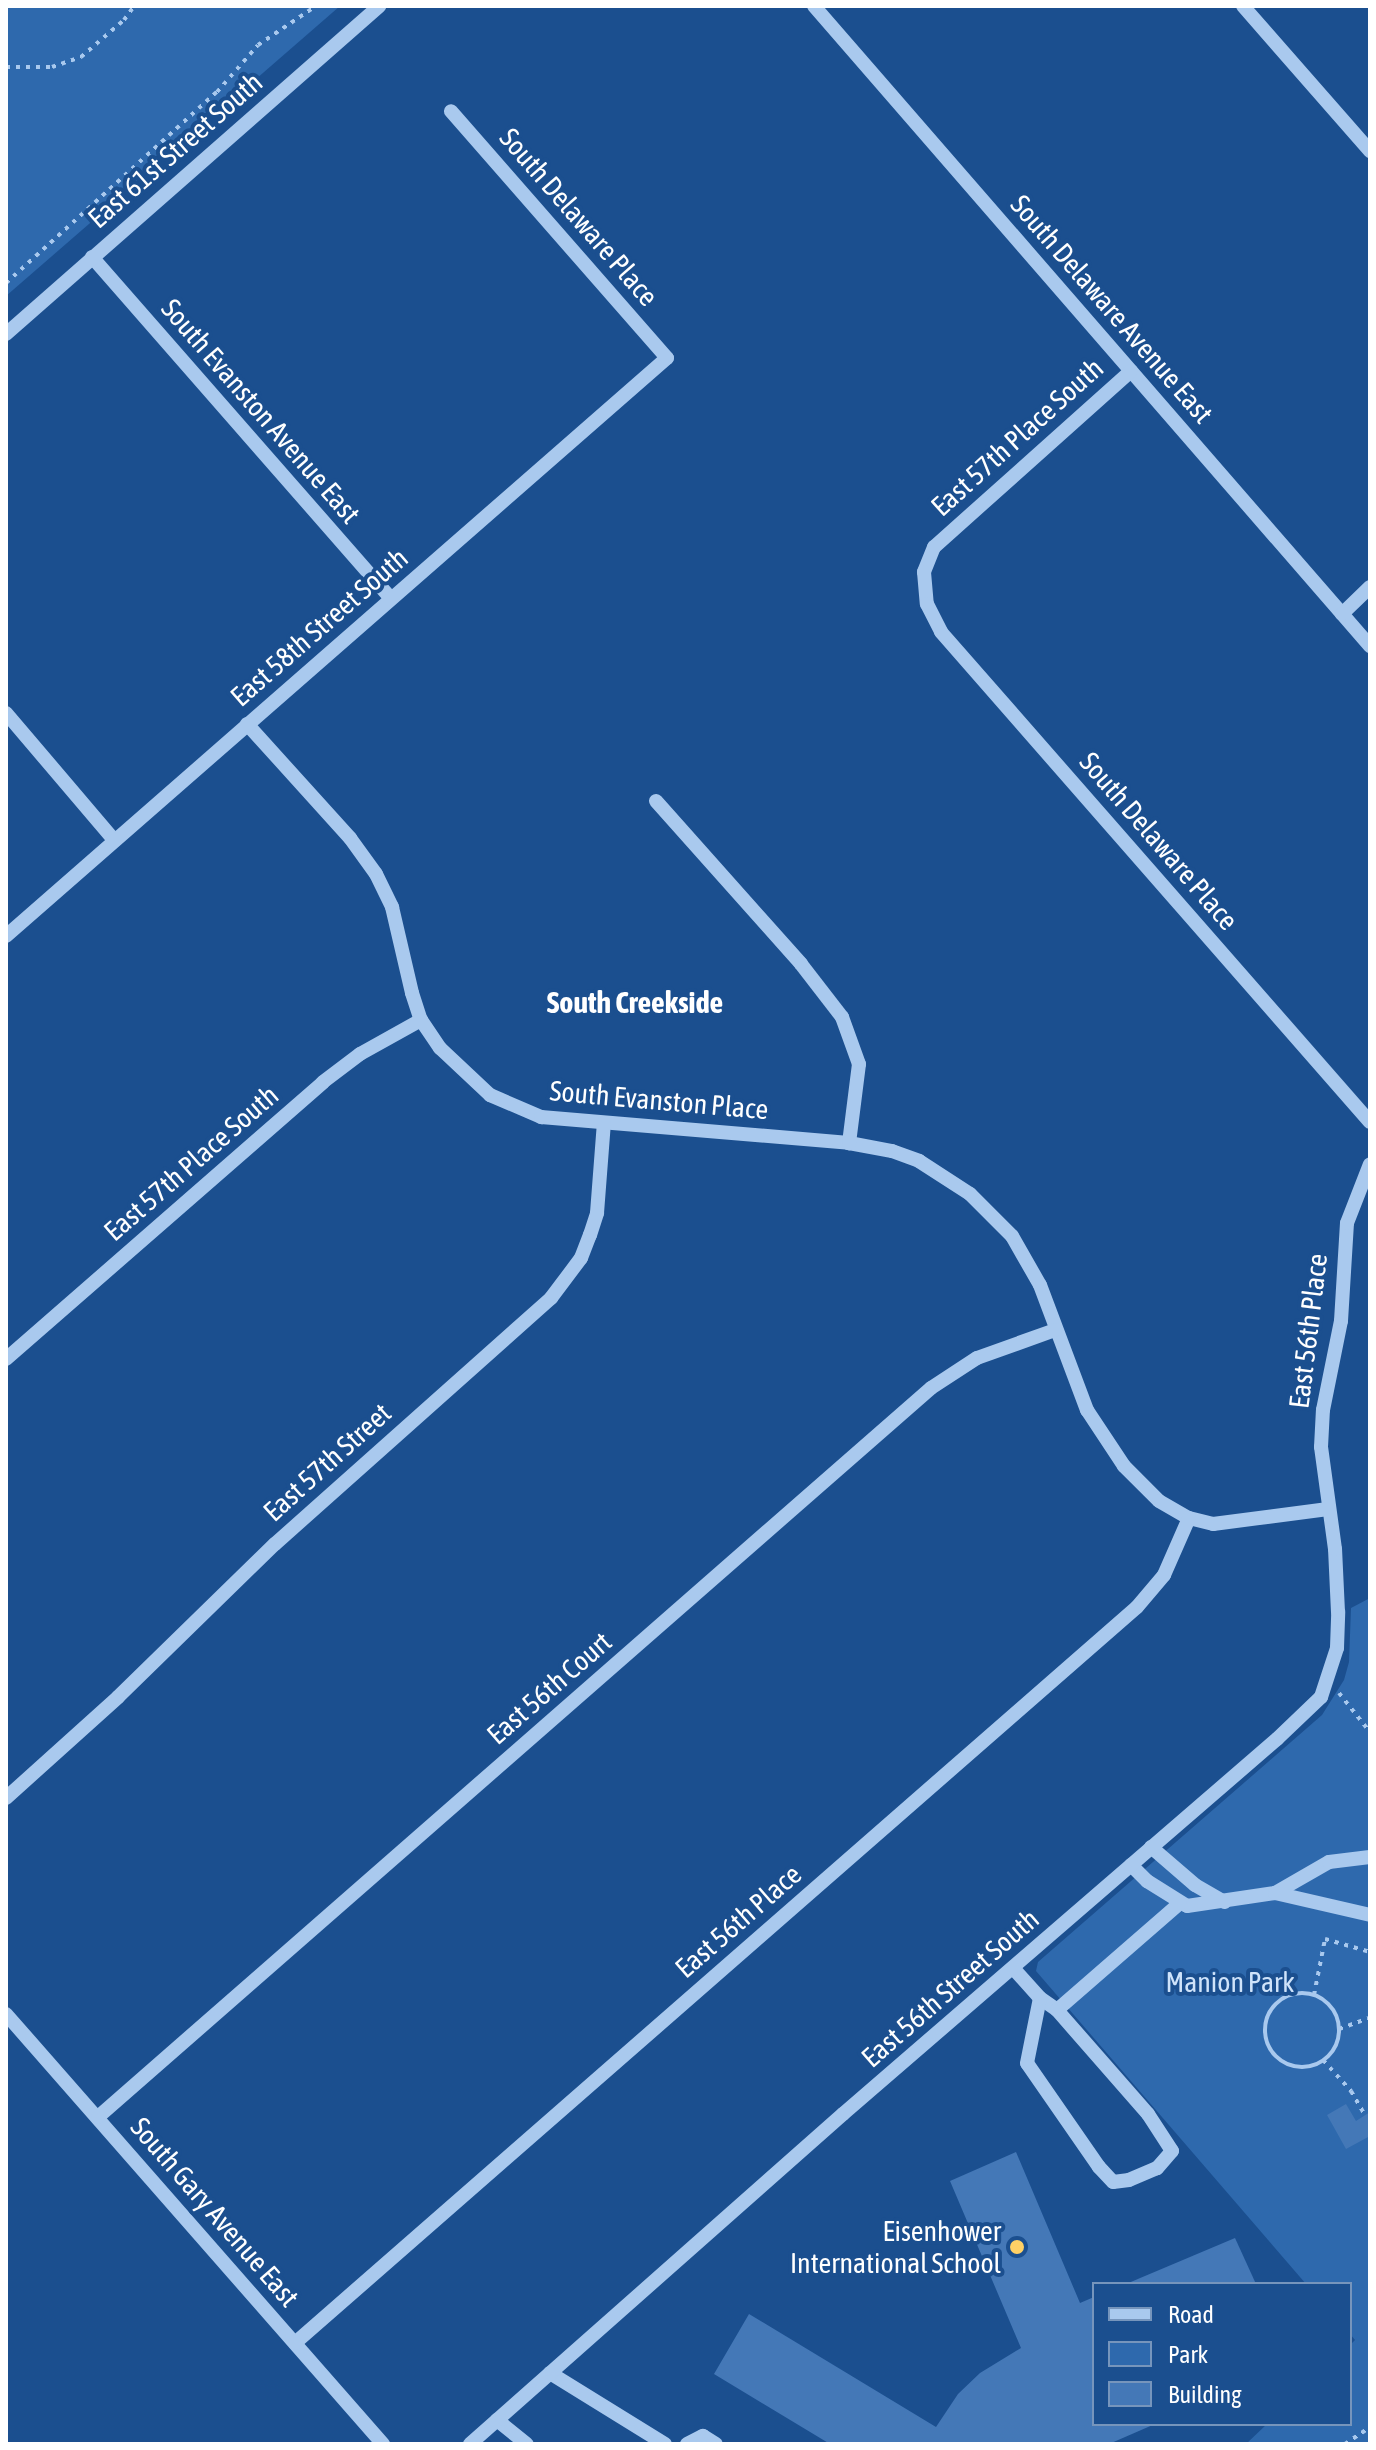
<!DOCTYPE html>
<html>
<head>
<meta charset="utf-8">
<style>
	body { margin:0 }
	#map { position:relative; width:1376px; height:2450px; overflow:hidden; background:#1b4f8f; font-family:"Asap Condensed",sans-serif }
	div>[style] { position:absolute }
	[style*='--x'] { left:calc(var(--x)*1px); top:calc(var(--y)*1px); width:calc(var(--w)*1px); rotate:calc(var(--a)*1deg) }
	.green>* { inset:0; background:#2e69ad }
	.building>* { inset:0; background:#4478b7 }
	.path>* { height:4px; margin-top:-2px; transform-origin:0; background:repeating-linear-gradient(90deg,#a9c9ee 0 4px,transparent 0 10px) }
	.path>.ring { margin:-2px; padding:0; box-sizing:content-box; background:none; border:4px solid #a9c9ee; border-radius:50% }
	.minor>* { height:14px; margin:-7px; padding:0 7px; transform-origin:7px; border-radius:7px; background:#a9c9ee }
	.dots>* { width:22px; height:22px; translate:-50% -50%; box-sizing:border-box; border:4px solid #1b4f8f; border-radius:50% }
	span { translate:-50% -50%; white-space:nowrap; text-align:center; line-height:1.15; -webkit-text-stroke:8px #1b4f8f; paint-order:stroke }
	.street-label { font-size:28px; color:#fff }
	.park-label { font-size:28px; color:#cfe3fa }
	.poi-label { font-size:28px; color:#fff }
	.right { translate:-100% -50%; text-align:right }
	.neighbourhood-label { font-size:30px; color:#fff; font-weight:700 }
	.frame { position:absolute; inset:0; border:8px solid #fff; pointer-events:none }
	.legend { position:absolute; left:1092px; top:2282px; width:260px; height:144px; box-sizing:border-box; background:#1b4f8f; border:2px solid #7695bc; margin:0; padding:10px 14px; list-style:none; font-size:24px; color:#fff }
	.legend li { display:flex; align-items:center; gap:16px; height:40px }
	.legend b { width:40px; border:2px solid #7695bc }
</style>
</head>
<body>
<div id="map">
	<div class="green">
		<div style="clip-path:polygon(6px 6px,340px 6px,6px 296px)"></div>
		<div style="clip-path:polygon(1370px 1598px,1370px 2444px,1246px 2444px,1267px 2424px,1350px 2424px,1350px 2345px,1355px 2340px,1350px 2334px,1350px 2284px,1306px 2284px,1036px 1971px,1038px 1962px,1322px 1715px,1344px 1680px,1349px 1662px,1351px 1608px)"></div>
	</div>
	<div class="building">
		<div style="clip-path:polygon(1346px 2104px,1356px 2121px,1370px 2112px,1370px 2136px,1346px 2149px,1327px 2115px)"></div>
		<div style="clip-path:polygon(1016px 2152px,1080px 2303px,1094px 2297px,1094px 2424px,1155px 2424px,1109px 2444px,830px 2444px,714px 2374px,749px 2314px,936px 2427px,958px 2394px,980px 2373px,1021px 2348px,950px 2181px)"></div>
		<div style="clip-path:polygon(1235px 2238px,1256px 2284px,1126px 2284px)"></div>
	</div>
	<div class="path">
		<div style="--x:6;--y:67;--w:46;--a:0"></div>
		<div style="--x:52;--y:67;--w:31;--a:-19"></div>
		<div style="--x:81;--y:57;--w:57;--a:-40.7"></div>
		<div style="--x:124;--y:20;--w:17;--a:-54"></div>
		<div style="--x:6;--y:283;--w:285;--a:-42.2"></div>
		<div style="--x:217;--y:92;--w:62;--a:-48.9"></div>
		<div style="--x:258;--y:45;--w:70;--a:-33.9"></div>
		<div style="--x:1370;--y:1674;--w:18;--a:90"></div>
		<div style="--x:1339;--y:1693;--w:50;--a:51.5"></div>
		<div class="ring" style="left:1265px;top:1993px;width:70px;height:70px"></div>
		<div style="--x:1314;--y:1995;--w:57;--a:-78.9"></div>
		<div style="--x:1325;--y:1939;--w:47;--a:16.1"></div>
		<div style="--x:1339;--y:2029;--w:33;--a:-20"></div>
		<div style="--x:1323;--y:2060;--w:42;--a:47.9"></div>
		<div style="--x:1351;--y:2091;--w:28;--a:60"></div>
		<div style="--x:1345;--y:2444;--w:30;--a:-34"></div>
	</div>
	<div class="minor">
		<div style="--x:814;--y:6;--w:848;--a:49.02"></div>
		<div style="--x:1243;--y:6;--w:193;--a:48.8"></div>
		<div style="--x:92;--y:257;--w:454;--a:48.8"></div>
		<div style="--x:6;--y:334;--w:497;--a:-41.3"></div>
		<div style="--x:1131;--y:371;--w:264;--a:138.2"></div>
		<div style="--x:934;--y:547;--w:27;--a:112"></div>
		<div style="--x:924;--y:572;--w:32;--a:85"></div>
		<div style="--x:927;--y:604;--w:31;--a:63"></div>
		<div style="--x:941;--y:632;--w:651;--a:48.8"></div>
		<div style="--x:1342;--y:614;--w:39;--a:-44"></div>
		<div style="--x:6;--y:713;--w:167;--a:49.6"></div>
		<div style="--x:247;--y:724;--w:154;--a:47.9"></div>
		<div style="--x:350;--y:838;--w:44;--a:54.2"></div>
		<div style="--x:376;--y:874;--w:37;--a:64"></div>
		<div style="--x:392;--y:907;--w:88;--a:76.9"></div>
		<div style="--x:412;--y:993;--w:28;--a:72"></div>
		<div style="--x:421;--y:1020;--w:34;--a:56"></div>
		<div style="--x:440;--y:1048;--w:69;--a:43.2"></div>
		<div style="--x:490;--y:1095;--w:56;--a:23.3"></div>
		<div style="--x:541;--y:1117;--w:309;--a:4.8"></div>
		<div style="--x:849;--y:1143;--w:44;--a:10.5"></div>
		<div style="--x:892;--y:1151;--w:29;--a:20"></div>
		<div style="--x:919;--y:1161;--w:61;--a:32.9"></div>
		<div style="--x:970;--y:1194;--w:59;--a:45"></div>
		<div style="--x:1012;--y:1236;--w:56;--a:60.3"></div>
		<div style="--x:1040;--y:1285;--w:134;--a:69.4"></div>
		<div style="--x:1087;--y:1410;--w:67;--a:56.5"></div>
		<div style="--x:1124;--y:1466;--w:49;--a:45"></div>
		<div style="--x:1159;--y:1501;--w:34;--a:30"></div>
		<div style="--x:1189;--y:1518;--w:25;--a:14"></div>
		<div style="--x:1213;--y:1524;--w:116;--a:-7.4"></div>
		<div style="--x:656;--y:801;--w:218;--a:48.3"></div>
		<div style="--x:801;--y:964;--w:67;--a:52.3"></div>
		<div style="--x:842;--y:1017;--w:50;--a:70.1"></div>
		<div style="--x:859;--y:1064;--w:80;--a:97.2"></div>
		<div style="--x:6;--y:936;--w:878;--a:-41.17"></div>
		<div style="--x:667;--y:358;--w:328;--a:-131.2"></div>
		<div style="--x:6;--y:1359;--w:421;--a:-41.1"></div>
		<div style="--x:323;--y:1082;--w:46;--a:-37.1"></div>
		<div style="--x:360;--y:1054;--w:70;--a:-29.1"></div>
		<div style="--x:6;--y:1798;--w:151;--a:-42"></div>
		<div style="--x:118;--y:1697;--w:219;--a:-44.3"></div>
		<div style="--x:275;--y:1544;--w:370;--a:-41.7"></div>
		<div style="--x:551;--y:1298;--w:50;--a:-53.1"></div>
		<div style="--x:581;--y:1258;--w:25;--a:-69"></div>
		<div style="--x:590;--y:1235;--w:23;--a:-72"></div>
		<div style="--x:597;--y:1213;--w:90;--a:-85.6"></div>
		<div style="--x:1151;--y:1847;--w:58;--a:40.8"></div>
		<div style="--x:1195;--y:1885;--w:34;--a:30"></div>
		<div style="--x:1131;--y:1865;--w:23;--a:45"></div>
		<div style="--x:1147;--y:1881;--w:47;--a:32"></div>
		<div style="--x:1187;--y:1906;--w:89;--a:-8.4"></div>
		<div style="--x:1275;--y:1893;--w:62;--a:-29.9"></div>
		<div style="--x:1329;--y:1862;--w:41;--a:-7"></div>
		<div style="--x:1275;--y:1893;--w:98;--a:13"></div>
		<div style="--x:1013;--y:1968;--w:40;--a:48"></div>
		<div style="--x:1040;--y:1998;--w:21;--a:35"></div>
		<div style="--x:1057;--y:2010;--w:138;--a:48.8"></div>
		<div style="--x:1148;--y:2114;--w:44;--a:57"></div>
		<div style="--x:1172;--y:2151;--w:23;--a:131"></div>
		<div style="--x:1157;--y:2168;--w:30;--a:157"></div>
		<div style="--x:1129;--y:2180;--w:16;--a:173"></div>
		<div style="--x:1113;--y:2182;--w:21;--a:-133"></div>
		<div style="--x:1099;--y:2167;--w:126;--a:-124.7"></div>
		<div style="--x:1027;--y:2063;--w:66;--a:-78.7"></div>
		<div style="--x:1057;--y:2010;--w:163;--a:-41"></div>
		<div style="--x:6;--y:2014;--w:572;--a:48.76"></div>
		<div style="--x:98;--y:2117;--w:1107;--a:-41.19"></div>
		<div style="--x:931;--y:1388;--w:55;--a:-33.1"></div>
		<div style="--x:977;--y:1358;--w:83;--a:-19.7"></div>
		<div style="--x:295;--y:2343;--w:1118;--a:-41.16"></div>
		<div style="--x:1137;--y:1607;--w:42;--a:-49.8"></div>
		<div style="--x:1164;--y:1575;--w:62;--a:-66.3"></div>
		<div style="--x:550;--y:2373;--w:135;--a:31.7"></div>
		<div style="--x:497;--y:2420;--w:38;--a:39"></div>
		<div style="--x:470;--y:2444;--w:498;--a:-41.5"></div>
		<div style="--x:843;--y:2114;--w:574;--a:-40.83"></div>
		<div style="--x:1277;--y:1739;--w:61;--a:-43.7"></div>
		<div style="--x:1321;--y:1697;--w:52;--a:-71.9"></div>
		<div style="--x:1337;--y:1648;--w:36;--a:-88"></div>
		<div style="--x:1338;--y:1612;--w:63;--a:-92.7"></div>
		<div style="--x:1335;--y:1549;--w:103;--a:-97.8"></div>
		<div style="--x:1321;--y:1447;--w:37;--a:-87"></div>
		<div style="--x:1323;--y:1410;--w:91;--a:-78.6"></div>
		<div style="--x:1341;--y:1321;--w:98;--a:-86.5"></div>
		<div style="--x:1347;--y:1223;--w:63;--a:-68.7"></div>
		<div style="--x:687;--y:2444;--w:18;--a:-27"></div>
		<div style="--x:703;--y:2436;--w:15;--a:32"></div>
	</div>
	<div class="dots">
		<div style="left:1017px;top:2247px;background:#ffd166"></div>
	</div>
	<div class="street-label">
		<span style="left:175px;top:150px;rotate:-41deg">East 61st Street South</span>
		<span style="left:579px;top:217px;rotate:49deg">South Delaware Place</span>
		<span style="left:1112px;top:309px;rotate:49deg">South Delaware Avenue East</span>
		<span style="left:261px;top:411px;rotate:49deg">South Evanston Avenue East</span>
		<span style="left:1017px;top:437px;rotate:-42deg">East 57th Place South</span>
		<span style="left:319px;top:627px;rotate:-41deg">East 58th Street South</span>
		<span style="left:1159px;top:841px;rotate:49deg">South Delaware Place</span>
		<span style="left:659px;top:1100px;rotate:5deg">South Evanston Place</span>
		<span style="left:191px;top:1163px;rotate:-41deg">East 57th Place South</span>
		<span style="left:1308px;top:1331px;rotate:-83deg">East 56th Place</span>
		<span style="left:327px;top:1462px;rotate:-42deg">East 57th Street</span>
		<span style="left:549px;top:1688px;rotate:-41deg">East 56th Court</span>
		<span style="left:738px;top:1921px;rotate:-41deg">East 56th Place</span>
		<span style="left:950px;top:1988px;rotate:-41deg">East 56th Street South</span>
		<span style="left:215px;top:2212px;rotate:49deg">South Gary Avenue East</span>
	</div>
	<div class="park-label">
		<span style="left:1230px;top:1982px">Manion Park</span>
	</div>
	<div class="poi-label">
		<span class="right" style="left:1001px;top:2247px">Eisenhower<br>International School</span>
	</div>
	<div class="neighbourhood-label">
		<span style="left:635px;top:1002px">South Creekside</span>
	</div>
	<div class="frame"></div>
	<ul class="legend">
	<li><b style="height:10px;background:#a9c9ee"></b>Road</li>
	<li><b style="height:22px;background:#2e69ad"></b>Park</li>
	<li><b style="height:22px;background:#4478b7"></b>Building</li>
	</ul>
</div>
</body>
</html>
